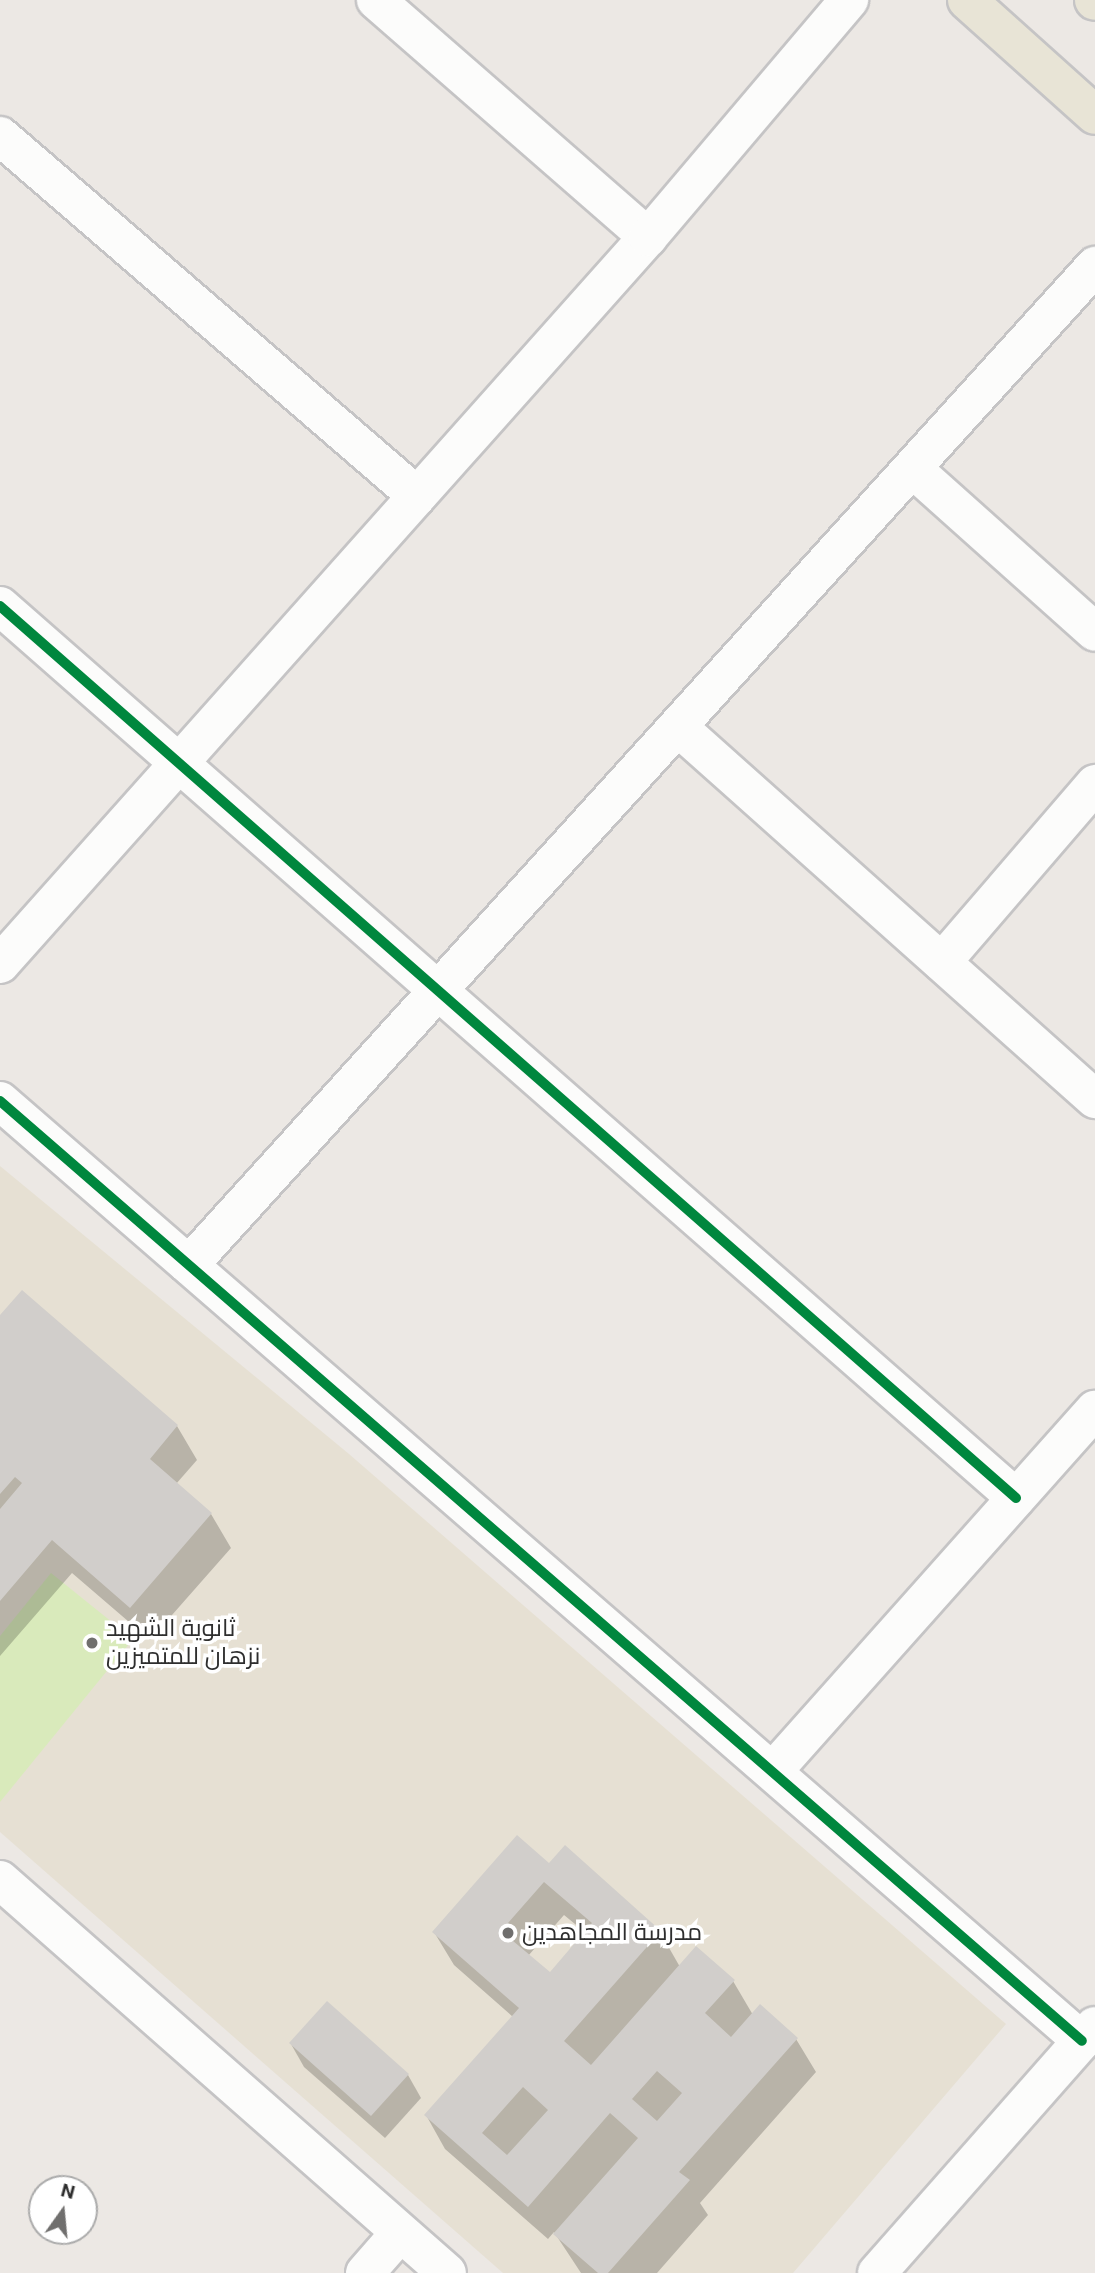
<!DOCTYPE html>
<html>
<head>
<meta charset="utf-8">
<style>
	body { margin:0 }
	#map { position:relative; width:1095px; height:2273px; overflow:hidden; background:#ece8e4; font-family:Roboto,Cairo,sans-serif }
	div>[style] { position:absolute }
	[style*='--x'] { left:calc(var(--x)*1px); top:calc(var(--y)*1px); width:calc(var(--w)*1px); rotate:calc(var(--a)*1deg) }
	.education>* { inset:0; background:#e6e0d3 }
	.pitch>* { inset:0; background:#d9eabb }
	.shadow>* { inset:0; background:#0003 }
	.building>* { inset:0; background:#d1cecb }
	.roads { filter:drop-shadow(2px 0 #c5c4c5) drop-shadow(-2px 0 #c5c4c5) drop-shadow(0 2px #c5c4c5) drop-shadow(0 -2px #c5c4c5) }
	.minor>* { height:38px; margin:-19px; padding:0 19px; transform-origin:19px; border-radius:19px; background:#fcfcfb }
	.major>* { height:38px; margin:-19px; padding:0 19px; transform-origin:19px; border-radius:19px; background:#e8e4d6 }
	.cycleway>* { height:10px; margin:-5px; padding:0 5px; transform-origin:5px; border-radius:5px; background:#00873e }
	.dots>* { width:19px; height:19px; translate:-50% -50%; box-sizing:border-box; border:4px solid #fff; border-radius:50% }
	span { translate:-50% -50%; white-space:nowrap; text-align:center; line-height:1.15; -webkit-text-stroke:7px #fff; paint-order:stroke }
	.poi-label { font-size:24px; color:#2e2e2e }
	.left { translate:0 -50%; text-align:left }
	.north { position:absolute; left:28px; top:2175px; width:70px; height:70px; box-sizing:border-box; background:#fff; border:2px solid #ababab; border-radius:50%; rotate:15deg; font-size:19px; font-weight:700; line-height:28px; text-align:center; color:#2e2e2e }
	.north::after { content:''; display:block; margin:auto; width:24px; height:32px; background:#706f6e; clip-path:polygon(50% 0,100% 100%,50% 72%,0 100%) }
</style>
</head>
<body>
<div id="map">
	<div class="education">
		<div style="clip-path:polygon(0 1166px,349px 1454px,1006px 2024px,793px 2273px,503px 2273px,0 1832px)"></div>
	</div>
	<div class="pitch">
		<div style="clip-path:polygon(51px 1573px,133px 1639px,0 1802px,0 1636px)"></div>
	</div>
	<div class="shadow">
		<div style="clip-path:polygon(0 1318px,177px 1426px,197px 1460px,176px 1484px,211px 1514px,231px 1548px,150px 1640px,72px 1573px,0 1656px)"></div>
		<div style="clip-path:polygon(evenodd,549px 1865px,660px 1932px,680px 1967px,733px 1981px,753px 2015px,796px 2039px,816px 2072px,700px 2203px,708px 2215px,657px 2273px,581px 2273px,554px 2232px,548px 2239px,445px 2149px,426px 2115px,513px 2017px,454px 1965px,434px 1932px,549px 1865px,564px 1915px,586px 1933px,550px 1975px,528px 1956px,564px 1915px)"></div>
		<div style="clip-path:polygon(291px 2044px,408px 2075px,421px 2098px,385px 2138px,304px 2067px)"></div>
	</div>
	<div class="building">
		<div style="clip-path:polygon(22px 1290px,178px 1425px,150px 1459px,212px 1513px,130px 1608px,52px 1540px,0 1601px,0 1509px,22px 1483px,15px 1477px,0 1494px,0 1315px)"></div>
		<div style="clip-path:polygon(evenodd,517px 1835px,549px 1863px,565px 1845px,661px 1931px,564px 2041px,591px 2065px,696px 1946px,735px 1980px,705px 2013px,731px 2037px,760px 2004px,798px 2038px,679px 2172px,690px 2180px,608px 2273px,598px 2273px,553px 2234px,638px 2138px,610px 2113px,528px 2207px,424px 2115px,519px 2008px,432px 1932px,517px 1835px,544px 1882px,592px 1923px,550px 1972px,501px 1931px,544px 1882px,517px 1835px,657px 2071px,682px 2093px,657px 2121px,632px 2099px,657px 2071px,517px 1835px,523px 2087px,548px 2110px,507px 2155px,482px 2133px,523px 2087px)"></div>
		<div style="clip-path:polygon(327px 2001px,409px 2074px,371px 2116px,289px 2043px)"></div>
	</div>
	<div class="roads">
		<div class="minor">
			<div style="--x:376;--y:0;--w:361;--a:41.1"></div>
			<div style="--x:0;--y:136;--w:551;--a:40.8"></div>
			<div style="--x:913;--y:469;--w:244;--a:41.8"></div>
			<div style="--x:0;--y:606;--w:1352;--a:41.28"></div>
			<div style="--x:678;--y:727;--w:559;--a:41.74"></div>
			<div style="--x:942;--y:962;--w:235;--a:-49.3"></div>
			<div style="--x:0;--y:964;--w:974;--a:-48.29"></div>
			<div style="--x:648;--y:237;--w:311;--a:-49.7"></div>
			<div style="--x:0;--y:1101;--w:1433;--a:40.98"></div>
			<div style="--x:189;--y:1265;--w:1349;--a:-47.79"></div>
			<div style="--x:773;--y:1771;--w:484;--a:-48.3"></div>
			<div style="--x:0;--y:1880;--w:595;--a:41.32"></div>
			<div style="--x:365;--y:2273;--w:53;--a:-48.8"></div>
			<div style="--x:877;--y:2273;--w:329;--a:-48.6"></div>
		</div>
		<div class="major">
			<div style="--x:967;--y:0;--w:172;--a:41.9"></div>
			<div style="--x:1094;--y:0;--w:1;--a:45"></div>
		</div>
	</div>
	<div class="cycleway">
		<div style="--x:0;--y:606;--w:1352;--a:41.28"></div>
		<div style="--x:0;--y:1101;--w:1433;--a:40.98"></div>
	</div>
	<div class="dots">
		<div style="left:92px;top:1643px;background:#706f6e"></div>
		<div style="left:508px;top:1933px;background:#706f6e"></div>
	</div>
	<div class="poi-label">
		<span class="left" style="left:106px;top:1643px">ثانوية الشهيد<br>نزهان للمتميزين</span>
		<span class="left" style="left:522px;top:1933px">مدرسة المجاهدين</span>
	</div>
	<div class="north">N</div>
</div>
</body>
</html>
